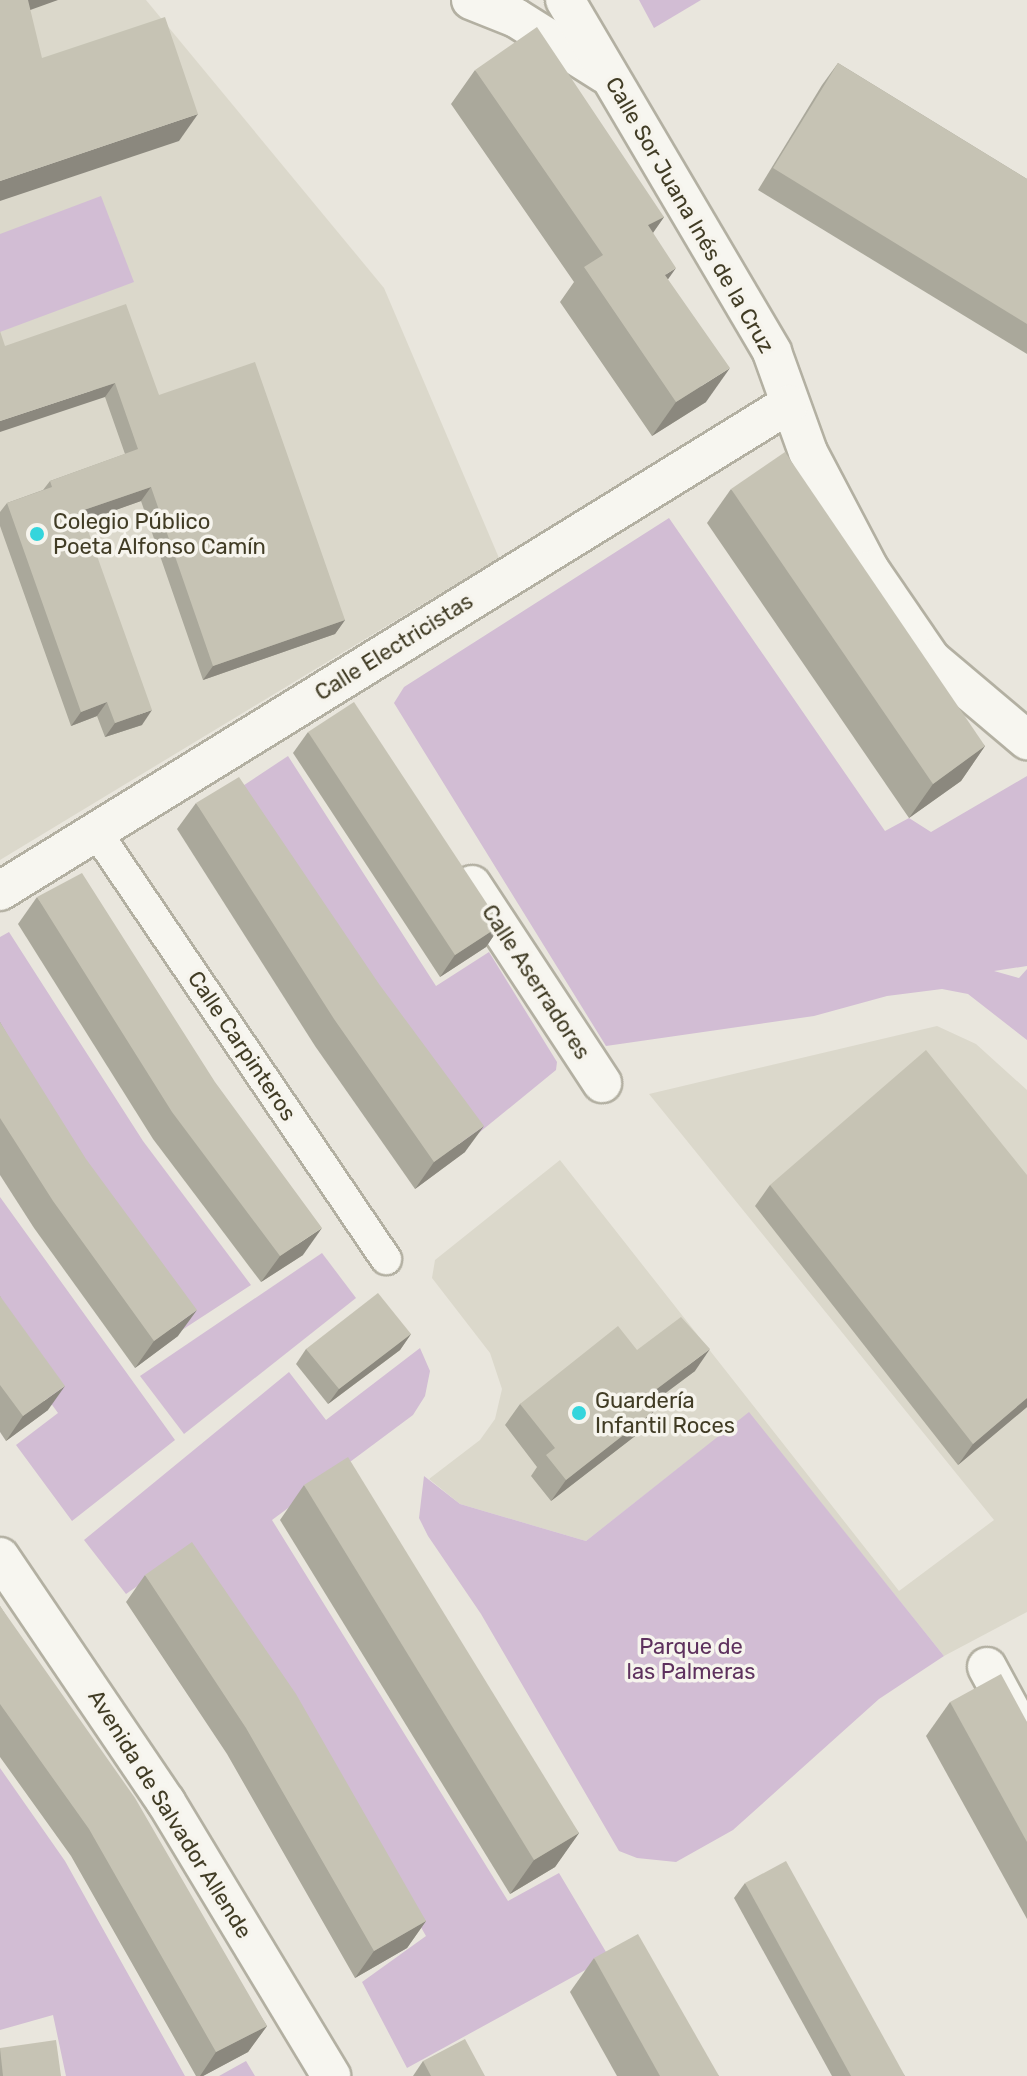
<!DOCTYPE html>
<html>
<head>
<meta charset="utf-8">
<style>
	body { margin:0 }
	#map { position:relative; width:1027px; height:2076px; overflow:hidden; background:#e9e6dd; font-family:Rubik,sans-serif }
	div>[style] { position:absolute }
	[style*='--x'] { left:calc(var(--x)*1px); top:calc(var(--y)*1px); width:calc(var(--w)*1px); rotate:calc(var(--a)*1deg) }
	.built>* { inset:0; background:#dbd8cb }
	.green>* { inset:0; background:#d2bdd4 }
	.roads { filter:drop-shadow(2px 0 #b3b0a2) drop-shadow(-2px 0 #b3b0a2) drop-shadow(0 2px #b3b0a2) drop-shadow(0 -2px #b3b0a2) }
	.pedestrian>* { height:30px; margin:-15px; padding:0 15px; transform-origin:15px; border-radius:15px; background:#f7f6f0 }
	.minor>* { height:38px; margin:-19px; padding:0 19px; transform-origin:19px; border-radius:19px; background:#f7f6f0 }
	.wall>* { inset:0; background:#aaa89b }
	.shaded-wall>* { inset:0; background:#8b887e }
	.building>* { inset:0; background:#c6c3b4 }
	.dots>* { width:22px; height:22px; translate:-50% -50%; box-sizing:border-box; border:4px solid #f6f4ed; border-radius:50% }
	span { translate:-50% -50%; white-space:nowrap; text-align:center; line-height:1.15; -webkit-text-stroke:7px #f6f4ed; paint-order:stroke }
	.street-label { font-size:22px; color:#413c25 }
	.poi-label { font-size:22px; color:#413c25 }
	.left { translate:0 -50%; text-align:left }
	.park-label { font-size:22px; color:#5e315e }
</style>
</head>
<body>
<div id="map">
	<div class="built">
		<div style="clip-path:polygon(0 0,146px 0,384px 288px,499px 558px,0 860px)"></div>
		<div style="clip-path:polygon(937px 1026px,976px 1044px,1027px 1090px,1027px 1612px,944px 1656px,749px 1413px,586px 1541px,460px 1504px,429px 1479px,480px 1440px,495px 1419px,502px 1389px,490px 1353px,432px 1278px,435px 1260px,560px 1160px,899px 1591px,994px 1520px,649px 1094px)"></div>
	</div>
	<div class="green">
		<div style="clip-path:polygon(639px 0,701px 0,654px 28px)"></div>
		<div style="clip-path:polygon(101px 196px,134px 282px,0 332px,0 234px)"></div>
		<div style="clip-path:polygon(669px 518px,885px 831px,909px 818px,931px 832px,1027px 776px,1027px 966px,994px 971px,1019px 978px,1027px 969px,1027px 1040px,968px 994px,942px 989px,887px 996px,814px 1016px,606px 1046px,394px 703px,404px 687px)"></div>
		<div style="clip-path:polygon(288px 756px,436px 986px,489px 952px,557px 1062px,556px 1070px,464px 1145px,226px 797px)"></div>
		<div style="clip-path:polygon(9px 932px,143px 1141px,251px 1285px,182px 1330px,0 1056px,0 937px)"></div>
		<div style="clip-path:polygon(0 1197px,175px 1440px,72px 1521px,16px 1445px,58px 1413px,0 1333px)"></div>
		<div style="clip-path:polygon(322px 1253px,356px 1298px,184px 1434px,140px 1376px)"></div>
		<div style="clip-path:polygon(420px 1348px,430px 1371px,425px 1396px,413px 1415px,272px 1520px,508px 1901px,559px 1873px,609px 1957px,407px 2068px,362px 1982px,426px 1936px,297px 1712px,188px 1551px,126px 1594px,84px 1540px,289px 1372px,326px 1420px)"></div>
		<div style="clip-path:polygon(749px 1412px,944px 1656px,879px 1699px,733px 1830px,676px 1862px,637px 1858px,619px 1851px,481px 1614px,428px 1536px,419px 1518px,424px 1476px,460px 1504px,586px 1541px)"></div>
		<div style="clip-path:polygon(0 1768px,65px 1861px,185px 2076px,66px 2076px,53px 2015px,0 2030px)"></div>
		<div style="clip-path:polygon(246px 2061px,255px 2076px,219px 2076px)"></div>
	</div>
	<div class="roads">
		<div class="pedestrian">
			<div style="--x:97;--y:833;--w:515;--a:55.85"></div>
		</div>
		<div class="minor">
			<div style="--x:471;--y:0;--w:48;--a:21.8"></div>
			<div style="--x:516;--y:18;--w:105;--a:32.2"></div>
			<div style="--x:565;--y:0;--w:408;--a:59.5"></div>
			<div style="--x:772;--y:352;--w:106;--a:70.2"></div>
			<div style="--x:808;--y:452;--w:133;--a:62.3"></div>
			<div style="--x:870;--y:570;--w:108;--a:55.6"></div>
			<div style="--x:931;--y:659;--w:126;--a:40.2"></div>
			<div style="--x:472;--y:885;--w:237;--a:56.7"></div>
			<div style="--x:0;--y:891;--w:927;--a:-31.68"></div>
			<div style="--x:0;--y:1557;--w:296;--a:55.9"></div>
			<div style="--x:166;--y:1802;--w:320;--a:58.9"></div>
			<div style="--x:987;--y:1667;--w:84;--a:61.6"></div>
		</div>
	</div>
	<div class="wall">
		<div style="clip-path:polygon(838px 63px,1027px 179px,1027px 354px,758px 190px,822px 85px)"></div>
		<div style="clip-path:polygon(475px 70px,664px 217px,653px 233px,706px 402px,652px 436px,560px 302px,574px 282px,451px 104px)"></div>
		<div style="clip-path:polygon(5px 346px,159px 395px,345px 620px,335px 634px,203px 680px,141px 501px,84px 521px,142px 725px,105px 737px,97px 716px,71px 726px,0 526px,0 512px,7px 503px,43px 490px,50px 481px,125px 454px,105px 397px)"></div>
		<div style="clip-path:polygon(731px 489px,985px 746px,961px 781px,909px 818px,707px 523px)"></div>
		<div style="clip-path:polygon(308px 732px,501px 925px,486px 947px,440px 977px,293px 753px)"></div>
		<div style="clip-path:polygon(196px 803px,465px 1152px,415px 1189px,315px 1046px,177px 829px)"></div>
		<div style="clip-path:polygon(37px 897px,303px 1255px,261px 1282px,153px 1139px,18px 924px)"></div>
		<div style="clip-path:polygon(0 1022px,178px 1336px,135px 1368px,34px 1228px,0 1175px)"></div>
		<div style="clip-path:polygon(1027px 1175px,1027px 1407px,958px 1465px,755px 1206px,770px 1185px)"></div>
		<div style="clip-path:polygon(0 1296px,48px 1410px,6px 1441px,0 1432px)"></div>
		<div style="clip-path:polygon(411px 1334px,400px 1350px,328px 1404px,296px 1364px,306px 1349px)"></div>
		<div style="clip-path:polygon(637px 1350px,695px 1371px,650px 1404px,639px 1433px,551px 1501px,531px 1476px,537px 1467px,505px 1425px,520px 1404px)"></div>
		<div style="clip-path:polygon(304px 1485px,579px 1833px,555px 1867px,510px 1894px,280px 1520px)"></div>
		<div style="clip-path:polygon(145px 1575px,426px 1921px,407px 1948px,355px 1978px,227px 1754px,126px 1602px)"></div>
		<div style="clip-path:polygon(0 1606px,267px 2026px,248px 2052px,203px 2076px,196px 2076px,71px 1856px,0 1757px)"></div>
		<div style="clip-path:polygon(950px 1702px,1027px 1722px,1027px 1919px,926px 1736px)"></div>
		<div style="clip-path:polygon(745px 1883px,905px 2076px,832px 2076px,734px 1898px)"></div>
		<div style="clip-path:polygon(594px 1958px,719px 2076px,617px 2076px,570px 1992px)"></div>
		<div style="clip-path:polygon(0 2048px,61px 2076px,0 2076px)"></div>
		<div style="clip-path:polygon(423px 2061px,485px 2076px,413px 2076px)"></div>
	</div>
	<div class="shaded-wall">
		<div style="clip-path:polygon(20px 0,58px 0,8px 18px)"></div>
		<div style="clip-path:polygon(198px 114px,179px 141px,0 201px,0 181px)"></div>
		<div style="clip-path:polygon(664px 217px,640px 251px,648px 225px)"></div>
		<div style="clip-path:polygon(676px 268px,652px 302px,665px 275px)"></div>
		<div style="clip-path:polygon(730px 368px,706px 402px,652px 436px,676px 402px)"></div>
		<div style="clip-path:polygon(115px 383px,105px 397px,0 432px,0 421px)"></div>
		<div style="clip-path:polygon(151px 487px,141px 501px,71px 526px,81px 511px)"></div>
		<div style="clip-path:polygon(345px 620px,335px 634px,203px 680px,213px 666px)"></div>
		<div style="clip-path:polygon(107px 702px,97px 716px,71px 726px,81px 712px)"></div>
		<div style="clip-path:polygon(152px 710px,142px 725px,105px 737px,115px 723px)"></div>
		<div style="clip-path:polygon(985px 746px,961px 781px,909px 818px,933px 784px)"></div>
		<div style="clip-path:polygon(501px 925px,486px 947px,440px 977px,455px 955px)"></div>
		<div style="clip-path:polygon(484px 1126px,465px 1152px,415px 1189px,434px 1162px)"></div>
		<div style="clip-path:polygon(322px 1228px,303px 1255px,261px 1282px,280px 1256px)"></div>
		<div style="clip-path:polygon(197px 1310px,178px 1336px,135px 1368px,154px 1341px)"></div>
		<div style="clip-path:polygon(411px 1334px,400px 1350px,328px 1404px,339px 1389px)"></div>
		<div style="clip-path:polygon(710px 1349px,695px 1371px,631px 1419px,646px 1397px)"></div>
		<div style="clip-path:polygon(65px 1386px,48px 1410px,6px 1441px,23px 1416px)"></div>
		<div style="clip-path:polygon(1027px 1398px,1027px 1407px,958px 1465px,973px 1444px)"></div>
		<div style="clip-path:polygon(654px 1411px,639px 1433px,551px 1501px,566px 1480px)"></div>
		<div style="clip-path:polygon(579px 1833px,555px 1867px,510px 1894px,534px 1860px)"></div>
		<div style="clip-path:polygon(426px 1921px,407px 1948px,355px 1978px,374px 1951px)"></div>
		<div style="clip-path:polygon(267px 2026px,248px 2052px,203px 2076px,200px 2076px,216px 2052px)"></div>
	</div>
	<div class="building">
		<div style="clip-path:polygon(0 0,28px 0,42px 58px,165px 17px,198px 114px,0 181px)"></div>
		<div style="clip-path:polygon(537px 27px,664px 217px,648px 225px,676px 268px,665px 275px,730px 368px,676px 402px,584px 267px,603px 255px,475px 70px)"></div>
		<div style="clip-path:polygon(838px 63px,1027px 179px,1027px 324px,773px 168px)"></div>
		<div style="clip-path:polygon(126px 304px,159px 395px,255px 362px,345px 620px,213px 666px,151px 487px,81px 511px,152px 710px,115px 723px,107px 702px,81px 712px,7px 503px,52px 487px,50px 481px,138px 449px,115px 383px,0 421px,0 331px,5px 346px)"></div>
		<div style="clip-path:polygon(785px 452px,985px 746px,933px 784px,731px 489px)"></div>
		<div style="clip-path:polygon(354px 702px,501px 925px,455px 955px,308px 732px)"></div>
		<div style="clip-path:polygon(239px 777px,379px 984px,484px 1126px,434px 1162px,334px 1019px,196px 803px)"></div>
		<div style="clip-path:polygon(82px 873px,215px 1082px,322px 1228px,280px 1256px,172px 1112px,37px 897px)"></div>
		<div style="clip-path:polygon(0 1022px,86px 1159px,197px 1310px,154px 1341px,53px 1201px,0 1118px)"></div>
		<div style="clip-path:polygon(926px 1050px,1027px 1175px,1027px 1398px,973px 1444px,770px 1185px)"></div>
		<div style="clip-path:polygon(378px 1293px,411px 1334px,339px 1389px,306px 1349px)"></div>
		<div style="clip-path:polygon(0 1296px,65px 1386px,23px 1416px,0 1385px)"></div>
		<div style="clip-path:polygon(681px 1317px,710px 1349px,646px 1397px,654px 1411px,566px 1480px,546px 1455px,555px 1448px,520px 1404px,618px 1326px,637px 1350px)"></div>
		<div style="clip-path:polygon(348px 1457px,579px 1833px,534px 1860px,304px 1485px)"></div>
		<div style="clip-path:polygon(192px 1542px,296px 1694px,426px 1921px,374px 1951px,246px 1728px,145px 1575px)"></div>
		<div style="clip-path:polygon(0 1606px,135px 1798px,267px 2026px,216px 2052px,89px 1829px,0 1704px)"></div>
		<div style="clip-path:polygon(1001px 1674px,1027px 1722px,1027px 1842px,950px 1702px)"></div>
		<div style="clip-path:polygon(786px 1861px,905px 2076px,851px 2076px,745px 1883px)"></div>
		<div style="clip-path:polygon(638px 1934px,719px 2076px,660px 2076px,594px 1958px)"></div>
		<div style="clip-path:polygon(465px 2039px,485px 2076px,431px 2076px,423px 2061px)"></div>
		<div style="clip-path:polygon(56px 2040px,61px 2076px,3px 2076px,0 2048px)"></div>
	</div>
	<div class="dots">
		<div style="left:37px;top:534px;background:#34d5dc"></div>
		<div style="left:579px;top:1413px;background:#34d5dc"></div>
	</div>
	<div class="street-label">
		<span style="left:690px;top:215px;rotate:60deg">Calle Sor Juana Inés de la Cruz</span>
		<span style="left:394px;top:647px;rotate:-32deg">Calle Electricistas</span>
		<span style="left:536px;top:982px;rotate:57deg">Calle Aserradores</span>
		<span style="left:242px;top:1046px;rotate:56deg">Calle Carpinteros</span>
		<span style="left:170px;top:1814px;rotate:58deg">Avenida de Salvador Allende</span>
	</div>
	<div class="poi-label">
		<span class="left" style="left:53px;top:534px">Colegio Público<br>Poeta Alfonso Camín</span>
		<span class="left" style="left:595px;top:1413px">Guardería<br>Infantil Roces</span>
	</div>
	<div class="park-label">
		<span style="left:691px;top:1659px">Parque de<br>las Palmeras</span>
	</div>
</div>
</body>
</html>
